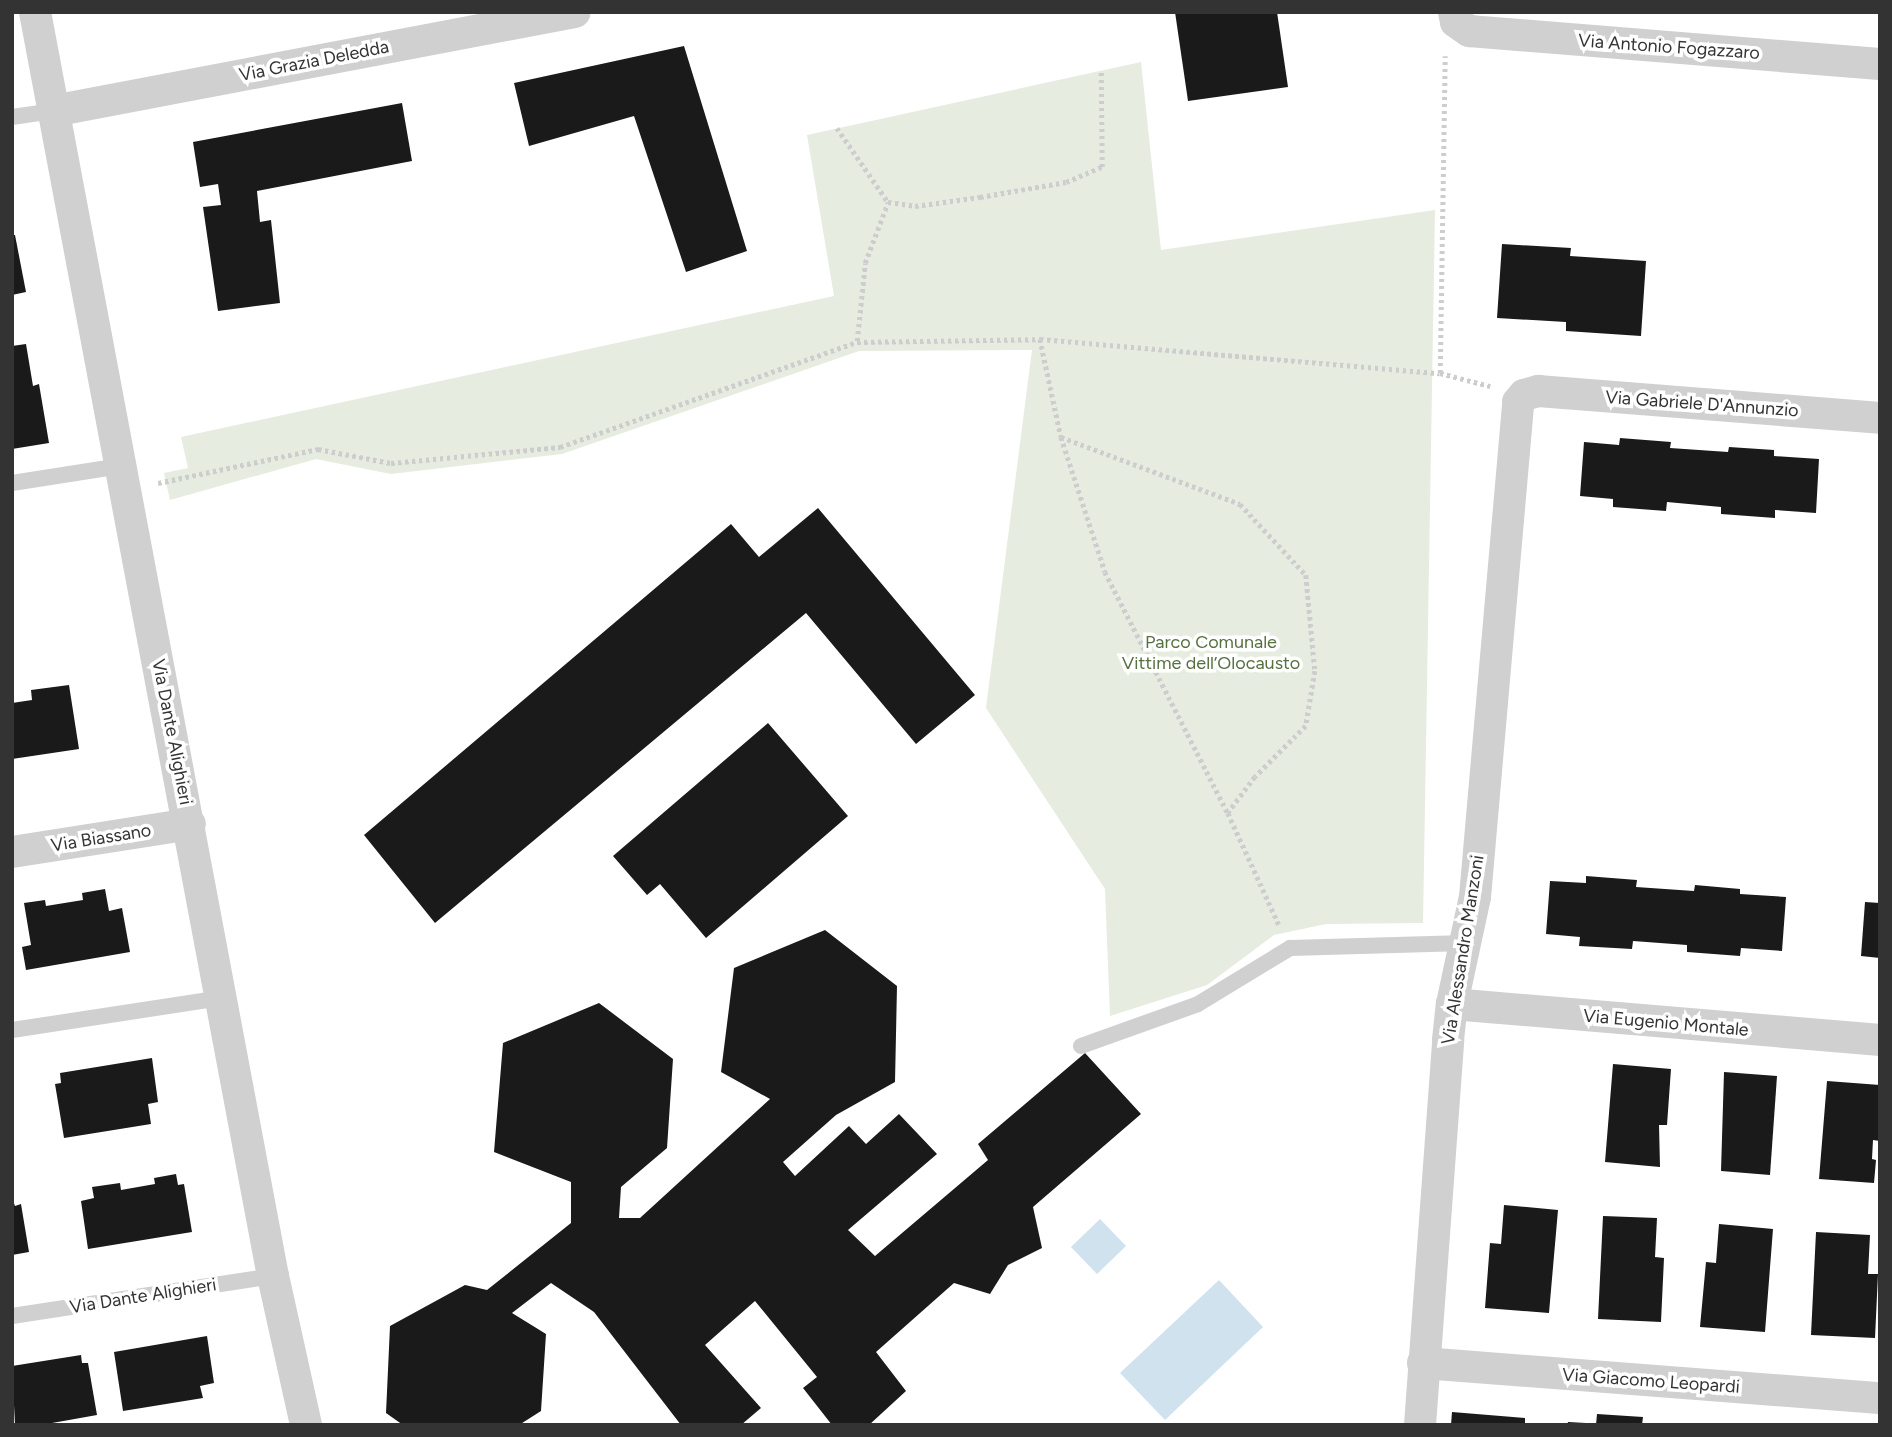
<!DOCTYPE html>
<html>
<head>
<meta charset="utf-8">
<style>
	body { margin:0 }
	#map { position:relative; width:1892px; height:1437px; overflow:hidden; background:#fff; font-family:Figtree,sans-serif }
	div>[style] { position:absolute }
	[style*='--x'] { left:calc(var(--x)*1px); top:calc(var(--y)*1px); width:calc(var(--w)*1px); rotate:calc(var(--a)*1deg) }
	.green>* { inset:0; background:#e6ecdf }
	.water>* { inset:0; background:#cfe2ee }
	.building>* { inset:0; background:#1a1a1a }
	.path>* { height:4.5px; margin-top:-2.25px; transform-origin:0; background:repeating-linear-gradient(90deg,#cdcdcd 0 3.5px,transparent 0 7px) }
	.lane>* { height:16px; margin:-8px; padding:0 8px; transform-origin:8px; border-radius:8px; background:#d0d0d0 }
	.street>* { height:32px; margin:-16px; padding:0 16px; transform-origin:16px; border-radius:16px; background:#d0d0d0 }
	span { translate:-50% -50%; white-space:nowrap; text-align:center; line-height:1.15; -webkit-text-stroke:7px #fff; paint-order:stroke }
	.street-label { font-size:18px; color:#333 }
	.park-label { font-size:18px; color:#56703f }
	.frame { position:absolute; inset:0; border:14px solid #333; pointer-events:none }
</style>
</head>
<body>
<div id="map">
	<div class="green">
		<div style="clip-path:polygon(1141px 62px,1161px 250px,1435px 210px,1423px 923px,1326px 924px,1274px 935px,1207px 985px,1110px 1016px,1105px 889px,986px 708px,1032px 350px,859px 351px,562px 454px,391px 474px,316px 459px,170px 500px,164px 473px,188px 468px,181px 437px,834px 296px,807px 135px)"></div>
	</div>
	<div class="water">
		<div style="clip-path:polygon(1100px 1219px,1126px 1246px,1097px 1274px,1071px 1247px)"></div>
		<div style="clip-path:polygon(1219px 1280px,1263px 1327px,1165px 1420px,1120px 1373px)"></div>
	</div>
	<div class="building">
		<div style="clip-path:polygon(1175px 12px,1277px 12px,1288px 87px,1188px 101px)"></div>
		<div style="clip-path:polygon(684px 46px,747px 251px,686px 272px,634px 116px,529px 146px,514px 83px)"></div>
		<div style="clip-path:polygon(402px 103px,412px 161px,257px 191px,260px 222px,271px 220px,280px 303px,218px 311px,203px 207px,221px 205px,218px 184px,200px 187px,193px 142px)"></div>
		<div style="clip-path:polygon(12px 235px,15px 235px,26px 292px,12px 295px)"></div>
		<div style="clip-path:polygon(1502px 244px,1571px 248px,1570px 256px,1646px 261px,1641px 336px,1566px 331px,1566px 322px,1497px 318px)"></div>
		<div style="clip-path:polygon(26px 344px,33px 386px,39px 384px,49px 443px,12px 449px,12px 346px)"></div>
		<div style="clip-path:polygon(1620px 438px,1671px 442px,1670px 448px,1728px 452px,1729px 447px,1774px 450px,1774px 456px,1819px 459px,1816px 513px,1775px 510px,1775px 518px,1721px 514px,1721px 507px,1667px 502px,1666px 511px,1613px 507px,1613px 499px,1580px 496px,1584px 442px,1619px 445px)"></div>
		<div style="clip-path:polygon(818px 508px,975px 695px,916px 744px,806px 613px,435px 923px,364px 835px,731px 524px,759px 557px)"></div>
		<div style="clip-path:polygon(69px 685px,79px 749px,12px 759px,12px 703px,32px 700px,31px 690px)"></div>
		<div style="clip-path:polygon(768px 723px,848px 816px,706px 938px,660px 884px,647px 895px,613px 856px)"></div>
		<div style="clip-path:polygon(1586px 876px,1637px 880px,1636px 887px,1694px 891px,1695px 885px,1740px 889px,1740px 894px,1786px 897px,1782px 951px,1741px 948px,1740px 956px,1687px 952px,1687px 945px,1633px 941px,1632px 949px,1579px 946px,1580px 937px,1546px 934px,1550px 881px,1586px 883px)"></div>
		<div style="clip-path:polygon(105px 889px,109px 911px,122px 908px,130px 952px,26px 970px,22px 947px,31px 945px,24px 903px,45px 900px,46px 906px,83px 900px,82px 893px)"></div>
		<div style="clip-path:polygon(1865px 902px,1880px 903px,1880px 958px,1861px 956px)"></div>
		<div style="clip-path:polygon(825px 930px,897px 986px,895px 1082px,836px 1115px,783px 1162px,795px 1176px,849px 1126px,866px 1144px,899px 1114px,937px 1154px,848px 1230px,875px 1256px,988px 1160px,978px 1144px,1085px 1053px,1141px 1114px,1033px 1207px,1042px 1248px,1008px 1265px,990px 1294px,954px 1283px,876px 1352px,906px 1391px,869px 1425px,832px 1425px,803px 1388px,817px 1377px,755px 1301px,705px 1345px,761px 1408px,741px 1425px,681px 1425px,594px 1312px,551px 1283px,512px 1313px,546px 1334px,541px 1411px,519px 1425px,403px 1425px,386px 1413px,390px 1326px,465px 1285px,487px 1290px,571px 1223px,571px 1182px,494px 1152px,503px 1043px,599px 1003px,673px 1059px,667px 1148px,621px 1187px,619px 1218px,640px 1218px,770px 1099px,721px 1072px,734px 968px)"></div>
		<div style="clip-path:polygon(152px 1058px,158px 1102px,148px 1104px,151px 1124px,64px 1138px,55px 1084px,61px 1083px,60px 1073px)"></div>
		<div style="clip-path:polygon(1613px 1064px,1671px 1069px,1667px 1125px,1659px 1125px,1660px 1167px,1605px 1162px)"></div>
		<div style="clip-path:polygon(1724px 1072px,1777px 1076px,1770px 1175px,1721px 1171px)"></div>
		<div style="clip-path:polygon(1827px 1081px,1880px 1085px,1880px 1141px,1873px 1140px,1872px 1159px,1876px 1160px,1874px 1183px,1819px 1179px)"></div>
		<div style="clip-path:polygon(176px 1174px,178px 1185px,184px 1184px,192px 1232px,88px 1249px,81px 1201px,94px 1198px,92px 1187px,120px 1183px,121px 1190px,155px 1184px,154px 1178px)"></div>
		<div style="clip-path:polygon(12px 1198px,15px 1206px,21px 1204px,29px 1252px,12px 1255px)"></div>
		<div style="clip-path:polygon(1504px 1205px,1558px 1210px,1549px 1313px,1485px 1308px,1490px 1243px,1501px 1244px)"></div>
		<div style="clip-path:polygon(1603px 1216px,1657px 1218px,1655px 1257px,1664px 1258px,1661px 1322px,1598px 1319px)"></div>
		<div style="clip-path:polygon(1719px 1224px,1773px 1229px,1765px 1332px,1700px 1327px,1706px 1262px,1716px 1263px)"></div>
		<div style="clip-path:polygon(1816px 1232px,1870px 1235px,1868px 1274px,1878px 1274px,1875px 1338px,1811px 1335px)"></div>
		<div style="clip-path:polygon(207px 1336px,214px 1383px,200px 1386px,203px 1398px,123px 1411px,114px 1352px)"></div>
		<div style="clip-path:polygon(81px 1355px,82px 1363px,88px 1363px,97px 1415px,41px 1425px,15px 1425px,12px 1366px)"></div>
		<div style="clip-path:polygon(1452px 1412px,1525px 1418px,1525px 1425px,1451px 1425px)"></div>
		<div style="clip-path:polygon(1597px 1414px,1643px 1417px,1642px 1425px,1596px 1425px)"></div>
		<div style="clip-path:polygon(1568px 1422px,1586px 1423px,1586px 1425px,1567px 1425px)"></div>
	</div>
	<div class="path">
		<div style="--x:837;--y:128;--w:90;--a:55.4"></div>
		<div style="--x:1040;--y:339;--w:100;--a:77.9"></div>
		<div style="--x:1061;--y:437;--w:142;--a:71.9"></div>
		<div style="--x:1105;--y:572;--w:271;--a:63"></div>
		<div style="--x:1228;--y:813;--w:123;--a:65.5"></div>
		<div style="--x:857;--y:341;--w:78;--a:-84.1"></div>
		<div style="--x:865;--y:263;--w:65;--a:-69.3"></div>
		<div style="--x:888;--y:202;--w:27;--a:8"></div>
		<div style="--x:915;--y:206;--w:66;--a:-7.9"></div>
		<div style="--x:980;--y:197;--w:87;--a:-9.9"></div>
		<div style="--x:1066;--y:182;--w:39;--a:-23"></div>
		<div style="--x:1102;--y:167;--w:98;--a:-90.6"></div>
		<div style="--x:1440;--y:373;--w:317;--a:-89.1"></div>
		<div style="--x:1061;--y:437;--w:191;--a:20.5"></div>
		<div style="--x:1240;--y:504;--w:97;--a:47.1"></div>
		<div style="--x:1306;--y:575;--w:96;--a:84.6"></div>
		<div style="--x:1315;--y:671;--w:56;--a:99.3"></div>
		<div style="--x:1306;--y:726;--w:72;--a:135"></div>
		<div style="--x:1255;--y:777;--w:45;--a:126.9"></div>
		<div style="--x:158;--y:483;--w:164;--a:-12"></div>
		<div style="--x:318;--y:449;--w:74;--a:10.9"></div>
		<div style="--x:391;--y:463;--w:170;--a:-5.4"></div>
		<div style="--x:560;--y:447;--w:315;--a:-19.5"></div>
		<div style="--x:857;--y:342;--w:183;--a:-0.9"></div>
		<div style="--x:1040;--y:339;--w:401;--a:4.9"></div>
		<div style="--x:1440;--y:373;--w:52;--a:14.6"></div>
	</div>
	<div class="lane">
		<div style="--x:12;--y:117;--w:41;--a:-8.3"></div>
		<div style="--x:12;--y:483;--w:110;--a:-8.9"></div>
		<div style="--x:12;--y:1030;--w:211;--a:-8.7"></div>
		<div style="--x:1081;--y:1046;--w:124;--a:-19.7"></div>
		<div style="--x:1198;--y:1004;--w:108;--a:-31.3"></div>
		<div style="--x:1290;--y:948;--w:176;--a:-1.6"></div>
		<div style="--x:12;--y:1316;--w:264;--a:-8.7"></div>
	</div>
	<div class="street">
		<div style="--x:35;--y:12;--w:1286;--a:79.34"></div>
		<div style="--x:273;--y:1276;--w:153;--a:77.5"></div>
		<div style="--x:1454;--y:12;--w:10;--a:79"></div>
		<div style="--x:1456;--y:22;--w:16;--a:35"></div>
		<div style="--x:1469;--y:31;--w:412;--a:4.6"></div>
		<div style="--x:53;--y:111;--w:531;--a:-10.74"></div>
		<div style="--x:12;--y:852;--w:180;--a:-8.9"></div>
		<div style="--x:1452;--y:1004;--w:430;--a:4.8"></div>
		<div style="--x:1423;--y:1363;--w:458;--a:4.4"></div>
		<div style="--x:1420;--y:1425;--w:386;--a:-85.8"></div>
		<div style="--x:1448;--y:1040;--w:36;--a:-84"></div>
		<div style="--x:1452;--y:1004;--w:109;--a:-77.9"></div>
		<div style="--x:1475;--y:897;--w:497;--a:-85"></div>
		<div style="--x:1518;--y:402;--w:9;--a:-49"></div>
		<div style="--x:1524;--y:395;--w:15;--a:-16"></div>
		<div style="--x:1538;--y:391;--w:343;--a:4.5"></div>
	</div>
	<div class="street-label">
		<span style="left:1669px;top:47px;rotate:4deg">Via Antonio Fogazzaro</span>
		<span style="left:314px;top:61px;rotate:-11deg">Via Grazia Deledda</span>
		<span style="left:1702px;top:404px;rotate:4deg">Via Gabriele D'Annunzio</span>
		<span style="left:172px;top:732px;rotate:79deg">Via Dante Alighieri</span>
		<span style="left:101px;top:838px;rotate:-9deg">Via Biassano</span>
		<span style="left:1463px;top:950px;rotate:-81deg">Via Alessandro Manzoni</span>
		<span style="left:1666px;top:1023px;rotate:5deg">Via Eugenio Montale</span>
		<span style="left:143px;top:1296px;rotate:-9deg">Via Dante Alighieri</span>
		<span style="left:1651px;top:1381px;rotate:4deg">Via Giacomo Leopardi</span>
	</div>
	<div class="park-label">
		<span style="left:1211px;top:653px">Parco Comunale<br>Vittime dell’Olocausto</span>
	</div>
	<div class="frame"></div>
</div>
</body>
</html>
